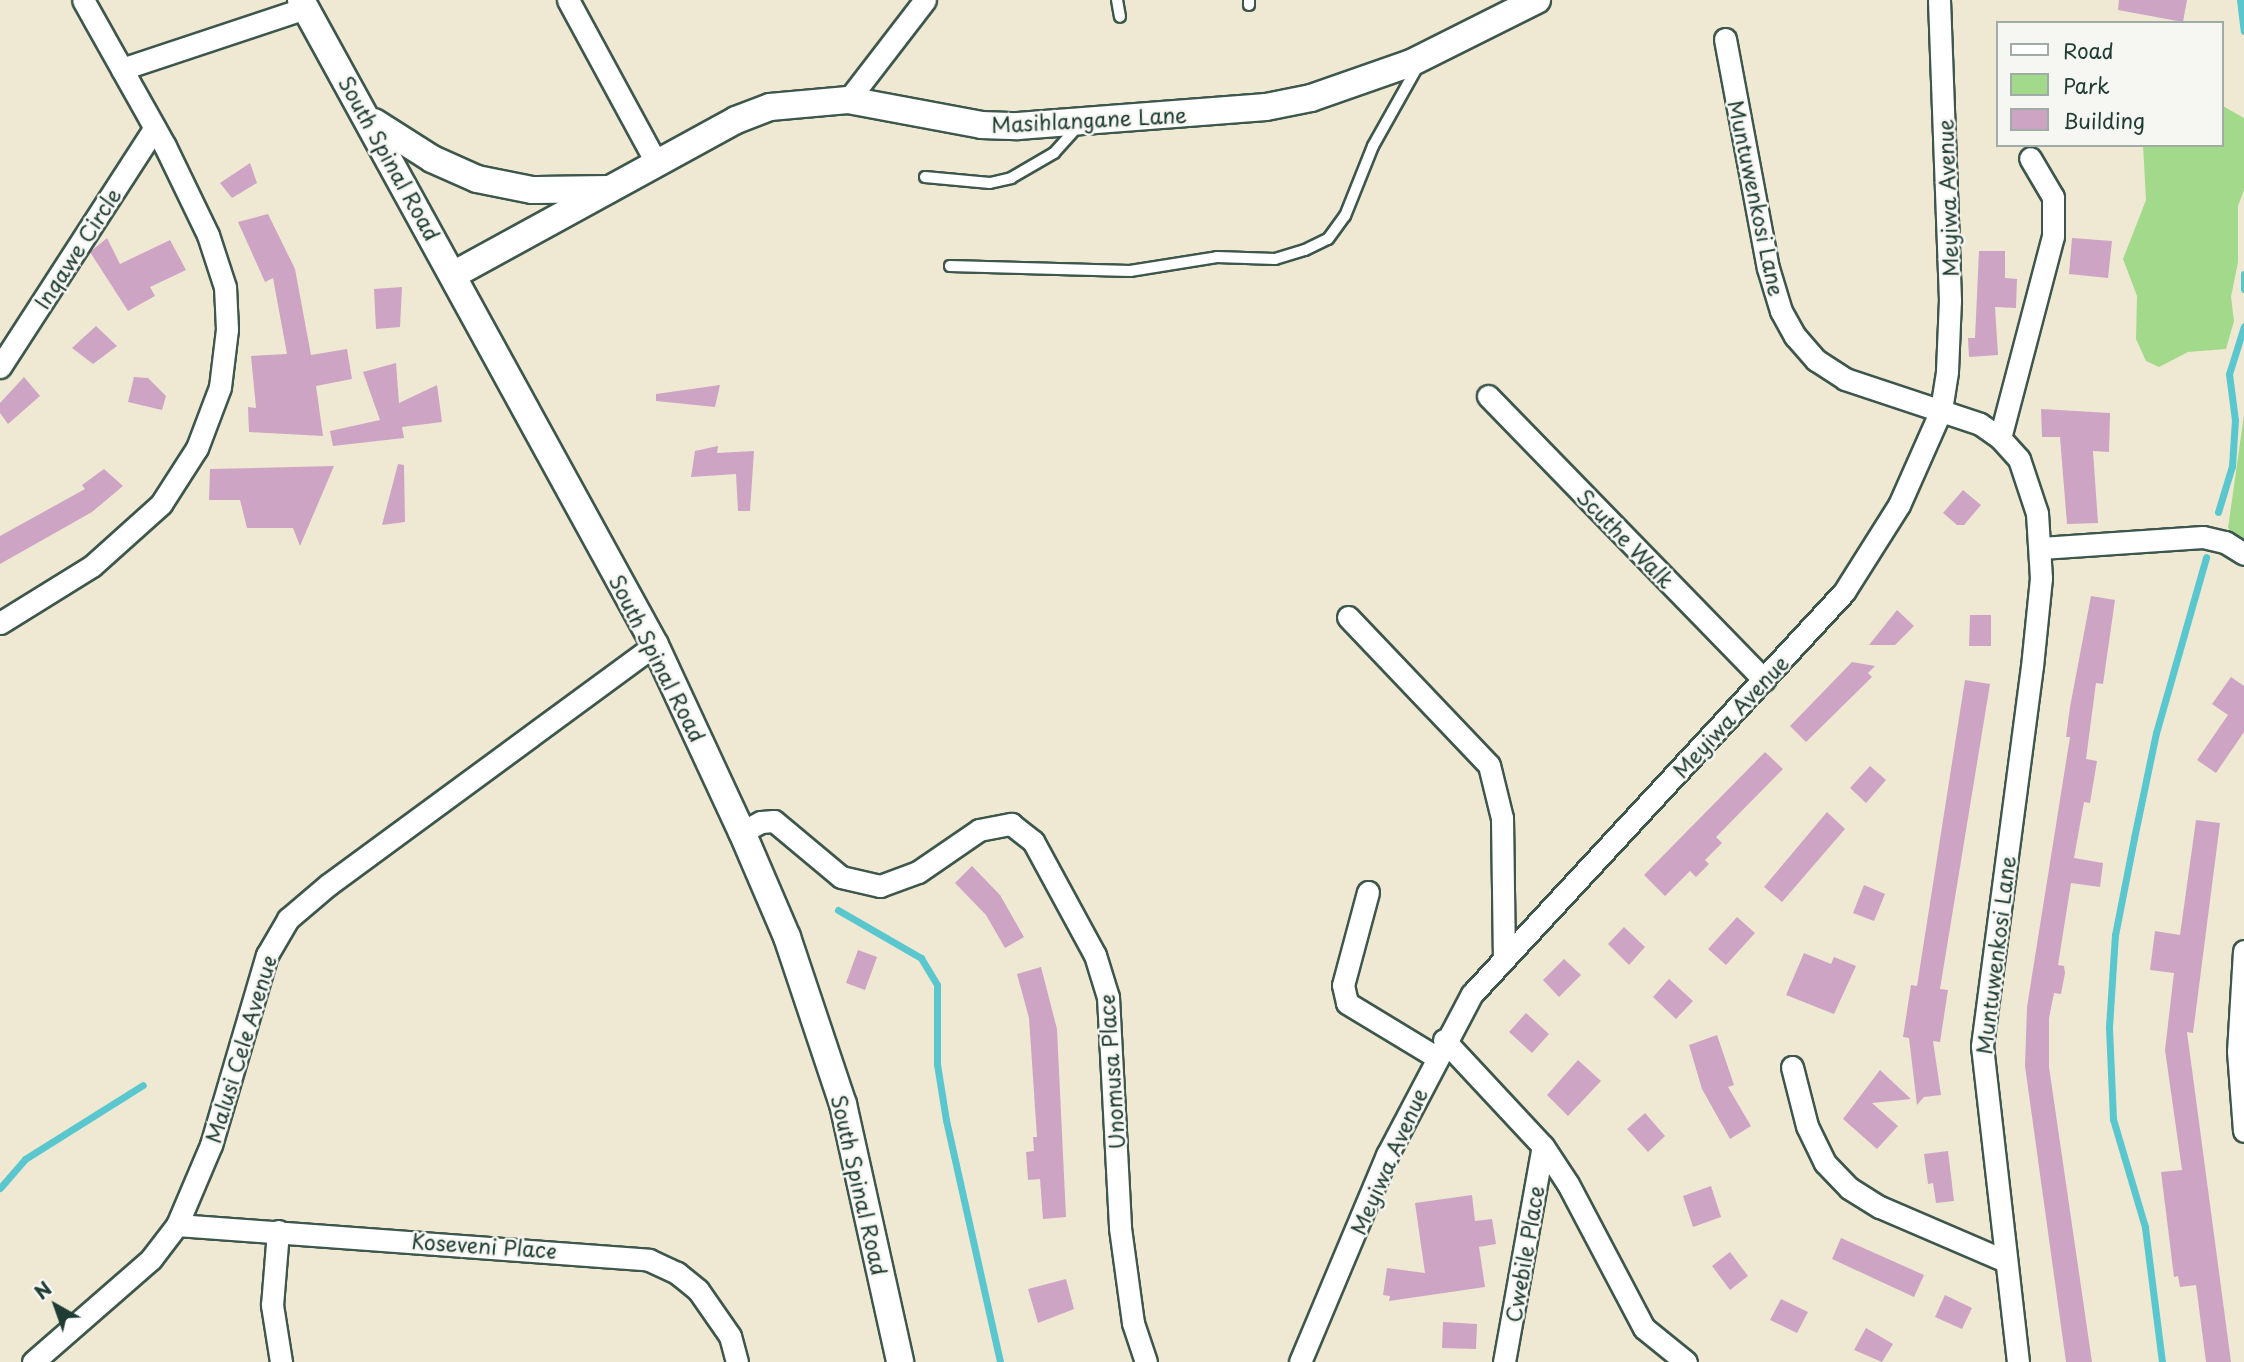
<!DOCTYPE html>
<html>
<head>
<meta charset="utf-8">
<style>
	body { margin:0 }
	#map { position:relative; width:2244px; height:1362px; overflow:hidden; background:#efe9d4; font-family:"Playpen Sans",sans-serif }
	div>[style] { position:absolute }
	[style*='--x'] { left:calc(var(--x)*1px); top:calc(var(--y)*1px); width:calc(var(--w)*1px); rotate:calc(var(--a)*1deg) }
	.green>* { inset:0; background:#a3d98a }
	.stream>* { height:7px; margin:-3.5px; padding:0 3.5px; transform-origin:3.5px; border-radius:3.5px; background:#5ac7cf }
	.building>* { inset:0; background:#cda4c4 }
	.roads { filter:drop-shadow(2px 0 #3e574c) drop-shadow(-2px 0 #3e574c) drop-shadow(0 2px #3e574c) drop-shadow(0 -2px #3e574c) }
	.service>* { height:10px; margin:-5px; padding:0 5px; transform-origin:5px; border-radius:5px; background:#fff }
	.minor>* { height:21px; margin:-10.5px; padding:0 10.5px; transform-origin:10.5px; border-radius:10.5px; background:#fff }
	.tertiary>* { height:26px; margin:-13px; padding:0 13px; transform-origin:13px; border-radius:13px; background:#fff }
	span { translate:-50% -50%; white-space:nowrap; text-align:center; line-height:1.15; -webkit-text-stroke:5px #f6f6f2; paint-order:stroke }
	.street-label { font-size:21px; color:#1f3d34 }
	.legend { position:absolute; left:1996px; top:21px; width:228px; height:126px; box-sizing:border-box; background:#f6f6f2; border:2px solid #a0aca6; margin:0; padding:9px 12px; list-style:none; font-size:21px; color:#1f3d34 }
	.legend li { display:flex; align-items:center; gap:14px; height:35px }
	.legend b { width:35px; border:2px solid #a0aca6 }
	.north { position:absolute; left:21px; top:1271px; width:70px; height:70px; -webkit-text-stroke:5px #f6f6f2; paint-order:stroke; rotate:320deg; font-size:19px; font-weight:700; line-height:28px; text-align:center; color:#1f3d34 }
	.north::after { content:''; display:block; margin:auto; width:24px; height:32px; background:#1f3d34; clip-path:polygon(50% 0,100% 100%,50% 72%,0 100%) }
</style>
</head>
<body>
<div id="map">
	<div class="green">
		<div style="clip-path:polygon(2221px 105px,2244px 118px,2244px 190px,2238px 206px,2238px 262px,2231px 297px,2234px 321px,2226px 349px,2188px 352px,2159px 367px,2146px 361px,2136px 339px,2137px 296px,2123px 259px,2146px 200px,2143px 145px,2221px 145px)"></div>
		<div style="clip-path:polygon(2244px 415px,2244px 544px,2228px 528px)"></div>
	</div>
	<div class="stream">
		<div style="--x:2240;--y:0;--w:31;--a:83"></div>
		<div style="--x:2244;--y:274;--w:15;--a:90"></div>
		<div style="--x:2218;--y:512;--w:48;--a:-73.1"></div>
		<div style="--x:2232;--y:466;--w:46;--a:-86.3"></div>
		<div style="--x:2235;--y:420;--w:46;--a:-97.4"></div>
		<div style="--x:2229;--y:374;--w:50;--a:-72.6"></div>
		<div style="--x:838;--y:910;--w:96;--a:30"></div>
		<div style="--x:921;--y:958;--w:31;--a:59"></div>
		<div style="--x:937;--y:985;--w:79;--a:90"></div>
		<div style="--x:937;--y:1064;--w:57;--a:80.9"></div>
		<div style="--x:946;--y:1120;--w:248;--a:77.4"></div>
		<div style="--x:0;--y:1188;--w:38;--a:-49"></div>
		<div style="--x:25;--y:1159;--w:139;--a:-32.1"></div>
		<div style="--x:2162;--y:1362;--w:136;--a:-97.2"></div>
		<div style="--x:2145;--y:1227;--w:113;--a:-106.5"></div>
		<div style="--x:2113;--y:1119;--w:92;--a:-92.5"></div>
		<div style="--x:2109;--y:1027;--w:92;--a:-86.3"></div>
		<div style="--x:2115;--y:935;--w:99;--a:-78.9"></div>
		<div style="--x:2134;--y:838;--w:107;--a:-78.2"></div>
		<div style="--x:2156;--y:733;--w:183;--a:-74.1"></div>
	</div>
	<div class="building">
		<div style="clip-path:polygon(2119px 0,2187px 0,2183px 22px,2118px 10px)"></div>
		<div style="clip-path:polygon(250px 163px,257px 183px,232px 198px,220px 183px)"></div>
		<div style="clip-path:polygon(268px 214px,295px 269px,311px 355px,347px 349px,352px 379px,316px 386px,323px 436px,249px 432px,248px 407px,256px 408px,251px 356px,287px 354px,273px 278px,265px 282px,238px 222px)"></div>
		<div style="clip-path:polygon(107px 238px,120px 264px,170px 240px,186px 270px,150px 287px,155px 296px,128px 311px,90px 252px)"></div>
		<div style="clip-path:polygon(2072px 238px,2112px 241px,2108px 278px,2069px 274px)"></div>
		<div style="clip-path:polygon(1979px 251px,2005px 251px,2005px 278px,2017px 279px,2016px 308px,1995px 307px,1998px 355px,1969px 357px,1968px 338px,1975px 338px)"></div>
		<div style="clip-path:polygon(402px 287px,400px 327px,376px 329px,374px 289px)"></div>
		<div style="clip-path:polygon(96px 326px,117px 346px,93px 364px,72px 348px)"></div>
		<div style="clip-path:polygon(396px 363px,399px 403px,437px 385px,442px 422px,402px 427px,404px 438px,333px 446px,330px 431px,380px 420px,363px 372px)"></div>
		<div style="clip-path:polygon(24px 377px,40px 396px,8px 424px,0 413px,0 403px)"></div>
		<div style="clip-path:polygon(134px 377px,148px 378px,166px 396px,162px 410px,128px 402px)"></div>
		<div style="clip-path:polygon(720px 385px,715px 407px,656px 401px,656px 394px)"></div>
		<div style="clip-path:polygon(2041px 409px,2110px 413px,2109px 452px,2093px 451px,2098px 523px,2067px 524px,2060px 437px,2042px 437px)"></div>
		<div style="clip-path:polygon(718px 446px,717px 453px,754px 451px,750px 511px,738px 511px,736px 474px,691px 477px,695px 451px)"></div>
		<div style="clip-path:polygon(398px 464px,404px 465px,405px 522px,382px 525px)"></div>
		<div style="clip-path:polygon(334px 466px,300px 546px,293px 528px,247px 528px,240px 500px,209px 500px,210px 469px)"></div>
		<div style="clip-path:polygon(104px 469px,123px 486px,92px 512px,0 564px,0 536px,85px 489px,82px 485px)"></div>
		<div style="clip-path:polygon(1963px 490px,1981px 505px,1964px 525px,1957px 525px,1943px 513px)"></div>
		<div style="clip-path:polygon(2091px 596px,2115px 600px,2103px 684px,2096px 683px,2086px 759px,2097px 761px,2090px 803px,2084px 802px,2074px 858px,2103px 863px,2100px 887px,2071px 883px,2058px 965px,2064px 966px,2065px 973px,2061px 994px,2054px 993px,2049px 1018px,2049px 1067px,2092px 1362px,2066px 1362px,2025px 1066px,2027px 1007px,2070px 737px,2066px 737px,2070px 707px)"></div>
		<div style="clip-path:polygon(1897px 610px,1914px 626px,1895px 645px,1869px 645px)"></div>
		<div style="clip-path:polygon(1970px 615px,1991px 615px,1991px 646px,1969px 646px)"></div>
		<div style="clip-path:polygon(1852px 662px,1875px 666px,1868px 673px,1872px 677px,1806px 742px,1790px 726px)"></div>
		<div style="clip-path:polygon(2231px 677px,2244px 686px,2244px 732px,2216px 773px,2197px 760px,2228px 715px,2212px 704px)"></div>
		<div style="clip-path:polygon(1965px 680px,1990px 684px,1940px 989px,1948px 990px,1940px 1042px,1933px 1041px,1941px 1095px,1924px 1097px,1917px 1105px,1909px 1038px,1903px 1037px,1911px 985px,1917px 986px)"></div>
		<div style="clip-path:polygon(1765px 752px,1783px 769px,1716px 837px,1722px 843px,1705px 860px,1709px 864px,1696px 877px,1690px 871px,1665px 896px,1644px 875px)"></div>
		<div style="clip-path:polygon(1870px 766px,1886px 780px,1866px 803px,1850px 788px)"></div>
		<div style="clip-path:polygon(1827px 812px,1845px 829px,1782px 902px,1764px 887px)"></div>
		<div style="clip-path:polygon(2196px 820px,2220px 823px,2193px 1033px,2187px 1032px,2231px 1362px,2206px 1362px,2196px 1285px,2180px 1287px,2178px 1276px,2174px 1277px,2161px 1172px,2182px 1170px,2165px 1050px,2174px 973px,2150px 970px,2155px 931px,2180px 935px)"></div>
		<div style="clip-path:polygon(972px 866px,1000px 895px,1024px 937px,1005px 948px,986px 915px,955px 883px)"></div>
		<div style="clip-path:polygon(1864px 885px,1885px 894px,1874px 921px,1853px 913px)"></div>
		<div style="clip-path:polygon(1737px 917px,1755px 933px,1726px 965px,1708px 949px)"></div>
		<div style="clip-path:polygon(1624px 927px,1645px 947px,1629px 965px,1608px 944px)"></div>
		<div style="clip-path:polygon(858px 950px,877px 957px,865px 990px,846px 983px)"></div>
		<div style="clip-path:polygon(1804px 953px,1831px 964px,1834px 957px,1856px 966px,1834px 1014px,1786px 995px)"></div>
		<div style="clip-path:polygon(1564px 959px,1581px 975px,1559px 997px,1543px 980px)"></div>
		<div style="clip-path:polygon(1041px 967px,1057px 1029px,1066px 1217px,1043px 1219px,1040px 1179px,1028px 1180px,1026px 1152px,1034px 1151px,1033px 1137px,1037px 1137px,1029px 1018px,1017px 974px)"></div>
		<div style="clip-path:polygon(1669px 979px,1693px 1001px,1676px 1019px,1653px 997px)"></div>
		<div style="clip-path:polygon(1526px 1013px,1549px 1034px,1532px 1053px,1509px 1032px)"></div>
		<div style="clip-path:polygon(1717px 1035px,1734px 1085px,1728px 1087px,1751px 1126px,1730px 1139px,1702px 1089px,1689px 1045px)"></div>
		<div style="clip-path:polygon(1578px 1060px,1601px 1081px,1568px 1116px,1547px 1095px)"></div>
		<div style="clip-path:polygon(1880px 1070px,1911px 1099px,1872px 1103px,1898px 1126px,1877px 1149px,1843px 1119px)"></div>
		<div style="clip-path:polygon(1645px 1113px,1665px 1136px,1648px 1152px,1627px 1129px)"></div>
		<div style="clip-path:polygon(1948px 1151px,1954px 1201px,1936px 1203px,1933px 1183px,1928px 1184px,1924px 1154px)"></div>
		<div style="clip-path:polygon(1711px 1186px,1721px 1217px,1693px 1227px,1683px 1196px)"></div>
		<div style="clip-path:polygon(1472px 1195px,1475px 1221px,1492px 1219px,1496px 1244px,1479px 1247px,1485px 1287px,1389px 1301px,1390px 1296px,1383px 1295px,1387px 1268px,1425px 1273px,1415px 1203px)"></div>
		<div style="clip-path:polygon(1841px 1238px,1924px 1275px,1914px 1297px,1832px 1259px)"></div>
		<div style="clip-path:polygon(1730px 1252px,1748px 1276px,1730px 1290px,1712px 1266px)"></div>
		<div style="clip-path:polygon(1066px 1279px,1074px 1309px,1038px 1323px,1028px 1289px)"></div>
		<div style="clip-path:polygon(1945px 1295px,1972px 1308px,1962px 1329px,1935px 1317px)"></div>
		<div style="clip-path:polygon(1781px 1299px,1808px 1312px,1797px 1333px,1770px 1320px)"></div>
		<div style="clip-path:polygon(1443px 1322px,1477px 1324px,1476px 1349px,1442px 1348px)"></div>
		<div style="clip-path:polygon(1866px 1328px,1893px 1344px,1882px 1362px,1854px 1350px)"></div>
	</div>
	<div class="roads">
		<div class="service">
			<div style="--x:1117;--y:0;--w:17;--a:80"></div>
			<div style="--x:1249;--y:0;--w:5;--a:90"></div>
			<div style="--x:925;--y:177;--w:65;--a:5.3"></div>
			<div style="--x:990;--y:183;--w:22;--a:-13"></div>
			<div style="--x:1011;--y:178;--w:50;--a:-30.2"></div>
			<div style="--x:1054;--y:153;--w:39;--a:-48"></div>
			<div style="--x:950;--y:266;--w:180;--a:1.6"></div>
			<div style="--x:1130;--y:271;--w:88;--a:-9.1"></div>
			<div style="--x:1217;--y:257;--w:58;--a:2"></div>
			<div style="--x:1275;--y:259;--w:31;--a:-17"></div>
			<div style="--x:1305;--y:250;--w:25;--a:-26"></div>
			<div style="--x:1328;--y:239;--w:29;--a:-54"></div>
			<div style="--x:1345;--y:216;--w:75;--a:-68.2"></div>
			<div style="--x:1373;--y:146;--w:94;--a:-60.7"></div>
		</div>
		<div class="minor">
			<div style="--x:568;--y:0;--w:184;--a:61.5"></div>
			<div style="--x:1725;--y:39;--w:233;--a:79.4"></div>
			<div style="--x:1768;--y:268;--w:45;--a:73.2"></div>
			<div style="--x:1781;--y:311;--w:29;--a:61"></div>
			<div style="--x:1795;--y:336;--w:32;--a:49"></div>
			<div style="--x:1816;--y:360;--w:35;--a:33"></div>
			<div style="--x:1845;--y:379;--w:142;--a:18.4"></div>
			<div style="--x:1980;--y:424;--w:24;--a:35"></div>
			<div style="--x:2000;--y:438;--w:28;--a:48"></div>
			<div style="--x:2019;--y:459;--w:57;--a:71.6"></div>
			<div style="--x:2037;--y:513;--w:65;--a:86.5"></div>
			<div style="--x:2041;--y:578;--w:88;--a:95.8"></div>
			<div style="--x:2032;--y:666;--w:383;--a:97.5"></div>
			<div style="--x:1982;--y:1046;--w:318;--a:83.5"></div>
			<div style="--x:122;--y:69;--w:193;--a:-18.4"></div>
			<div style="--x:848;--y:100;--w:126;--a:-52.4"></div>
			<div style="--x:0;--y:367;--w:283;--a:-57.1"></div>
			<div style="--x:1488;--y:396;--w:396;--a:45.8"></div>
			<div style="--x:2000;--y:438;--w:209;--a:-75.3"></div>
			<div style="--x:2053;--y:236;--w:39;--a:-90"></div>
			<div style="--x:2053;--y:197;--w:45;--a:-120.5"></div>
			<div style="--x:2041;--y:548;--w:162;--a:-3.9"></div>
			<div style="--x:2203;--y:537;--w:23;--a:13"></div>
			<div style="--x:2225;--y:542;--w:22;--a:32"></div>
			<div style="--x:1348;--y:617;--w:204;--a:46.4"></div>
			<div style="--x:1489;--y:765;--w:55;--a:76.2"></div>
			<div style="--x:1502;--y:818;--w:139;--a:89.2"></div>
			<div style="--x:0;--y:623;--w:108;--a:-31.8"></div>
			<div style="--x:92;--y:566;--w:93;--a:-41.9"></div>
			<div style="--x:161;--y:504;--w:67;--a:-57.3"></div>
			<div style="--x:197;--y:448;--w:65;--a:-69.3"></div>
			<div style="--x:220;--y:387;--w:58;--a:-83.1"></div>
			<div style="--x:227;--y:329;--w:42;--a:-92.7"></div>
			<div style="--x:225;--y:287;--w:55;--a:-108.1"></div>
			<div style="--x:208;--y:235;--w:99;--a:-115.8"></div>
			<div style="--x:165;--y:146;--w:167;--a:-119.3"></div>
			<div style="--x:742;--y:832;--w:21;--a:-28"></div>
			<div style="--x:761;--y:822;--w:13;--a:-4"></div>
			<div style="--x:774;--y:821;--w:87;--a:39.9"></div>
			<div style="--x:841;--y:877;--w:40;--a:13"></div>
			<div style="--x:880;--y:886;--w:40;--a:-20.2"></div>
			<div style="--x:918;--y:872;--w:74;--a:-34.5"></div>
			<div style="--x:979;--y:830;--w:33;--a:-11"></div>
			<div style="--x:1011;--y:824;--w:28;--a:38"></div>
			<div style="--x:1033;--y:841;--w:130;--a:61.5"></div>
			<div style="--x:1095;--y:955;--w:44;--a:72.8"></div>
			<div style="--x:1108;--y:997;--w:231;--a:87"></div>
			<div style="--x:1120;--y:1228;--w:96;--a:82.2"></div>
			<div style="--x:1133;--y:1323;--w:41;--a:71.6"></div>
			<div style="--x:1368;--y:892;--w:96;--a:105"></div>
			<div style="--x:1343;--y:985;--w:18;--a:77"></div>
			<div style="--x:1347;--y:1003;--w:104;--a:31.2"></div>
			<div style="--x:2244;--y:951;--w:100;--a:93.4"></div>
			<div style="--x:2238;--y:1051;--w:80;--a:85.7"></div>
			<div style="--x:1444;--y:1040;--w:145;--a:47"></div>
			<div style="--x:1543;--y:1146;--w:45;--a:56.7"></div>
			<div style="--x:1568;--y:1184;--w:163;--a:62.2"></div>
			<div style="--x:1644;--y:1328;--w:54;--a:39"></div>
			<div style="--x:1792;--y:1067;--w:61;--a:75.7"></div>
			<div style="--x:1807;--y:1126;--w:41;--a:64.1"></div>
			<div style="--x:1825;--y:1163;--w:35;--a:46"></div>
			<div style="--x:1849;--y:1188;--w:36;--a:32"></div>
			<div style="--x:1880;--y:1207;--w:134;--a:23.3"></div>
			<div style="--x:177;--y:1225;--w:473;--a:4.2"></div>
			<div style="--x:649;--y:1260;--w:31;--a:25"></div>
			<div style="--x:677;--y:1273;--w:27;--a:39"></div>
			<div style="--x:698;--y:1290;--w:56;--a:55.2"></div>
			<div style="--x:730;--y:1336;--w:27;--a:75"></div>
			<div style="--x:278;--y:1231;--w:74;--a:94.6"></div>
			<div style="--x:272;--y:1305;--w:58;--a:81"></div>
			<div style="--x:33;--y:1362;--w:157;--a:-41.1"></div>
			<div style="--x:151;--y:1259;--w:43;--a:-52.6"></div>
			<div style="--x:177;--y:1225;--w:87;--a:-67"></div>
			<div style="--x:211;--y:1145;--w:198;--a:-73.6"></div>
			<div style="--x:267;--y:955;--w:42;--a:-59.7"></div>
			<div style="--x:288;--y:919;--w:52;--a:-40.4"></div>
			<div style="--x:328;--y:885;--w:406;--a:-36.3"></div>
			<div style="--x:1300;--y:1362;--w:225;--a:-67.2"></div>
			<div style="--x:1387;--y:1155;--w:182;--a:-62.2"></div>
			<div style="--x:1472;--y:994;--w:548;--a:-47.22"></div>
			<div style="--x:1844;--y:592;--w:103;--a:-57.7"></div>
			<div style="--x:1899;--y:505;--w:104;--a:-66.1"></div>
			<div style="--x:1941;--y:410;--w:39;--a:-81"></div>
			<div style="--x:1947;--y:371;--w:71;--a:-87.6"></div>
			<div style="--x:1950;--y:300;--w:300;--a:-92.1"></div>
			<div style="--x:1504;--y:1362;--w:219;--a:-79.8"></div>
		</div>
		<div class="tertiary">
			<div style="--x:301;--y:0;--w:736;--a:61.24"></div>
			<div style="--x:655;--y:645;--w:206;--a:65.1"></div>
			<div style="--x:742;--y:832;--w:114;--a:66.8"></div>
			<div style="--x:787;--y:937;--w:176;--a:71.5"></div>
			<div style="--x:843;--y:1104;--w:264;--a:77.5"></div>
			<div style="--x:374;--y:122;--w:69;--a:32.5"></div>
			<div style="--x:432;--y:159;--w:49;--a:24"></div>
			<div style="--x:477;--y:179;--w:56;--a:11.3"></div>
			<div style="--x:532;--y:190;--w:77;--a:-0.7"></div>
			<div style="--x:453;--y:275;--w:323;--a:-28.7"></div>
			<div style="--x:736;--y:120;--w:36;--a:-21"></div>
			<div style="--x:770;--y:107;--w:78;--a:-5.1"></div>
			<div style="--x:848;--y:100;--w:135;--a:10.6"></div>
			<div style="--x:981;--y:125;--w:37;--a:2"></div>
			<div style="--x:1018;--y:126;--w:249;--a:-4.4"></div>
			<div style="--x:1266;--y:107;--w:46;--a:-11.3"></div>
			<div style="--x:1311;--y:98;--w:106;--a:-19.3"></div>
			<div style="--x:1411;--y:63;--w:141;--a:-26.6"></div>
		</div>
	</div>
	<div class="street-label">
		<span style="left:1089px;top:119px;rotate:-3deg">Masihlangane Lane</span>
		<span style="left:390px;top:158px;rotate:61deg">South Spinal Road</span>
		<span style="left:1757px;top:198px;rotate:78deg">Muntuwenkosi Lane</span>
		<span style="left:1947px;top:198px;rotate:-92deg">Meyiwa Avenue</span>
		<span style="left:77px;top:248px;rotate:-57deg">Inqawe Circle</span>
		<span style="left:1626px;top:538px;rotate:46deg">Scuthe Walk</span>
		<span style="left:658px;top:658px;rotate:63deg">South Spinal Road</span>
		<span style="left:1730px;top:716px;rotate:-47deg">Meyiwa Avenue</span>
		<span style="left:1995px;top:955px;rotate:-83deg">Muntuwenkosi Lane</span>
		<span style="left:240px;top:1049px;rotate:-73deg">Malusi Cele Avenue</span>
		<span style="left:1111px;top:1072px;rotate:-94deg">Unomusa Place</span>
		<span style="left:1388px;top:1161px;rotate:-66deg">Meyiwa Avenue</span>
		<span style="left:860px;top:1185px;rotate:77deg">South Spinal Road</span>
		<span style="left:484px;top:1245px;rotate:4deg">Koseveni Place</span>
		<span style="left:1524px;top:1254px;rotate:-80deg">Cwebile Place</span>
	</div>
	<ul class="legend">
	<li><b style="height:9px;background:#fff"></b>Road</li>
	<li><b style="height:19px;background:#a3d98a"></b>Park</li>
	<li><b style="height:19px;background:#cda4c4"></b>Building</li>
	</ul>
	<div class="north">N</div>
</div>
</body>
</html>
